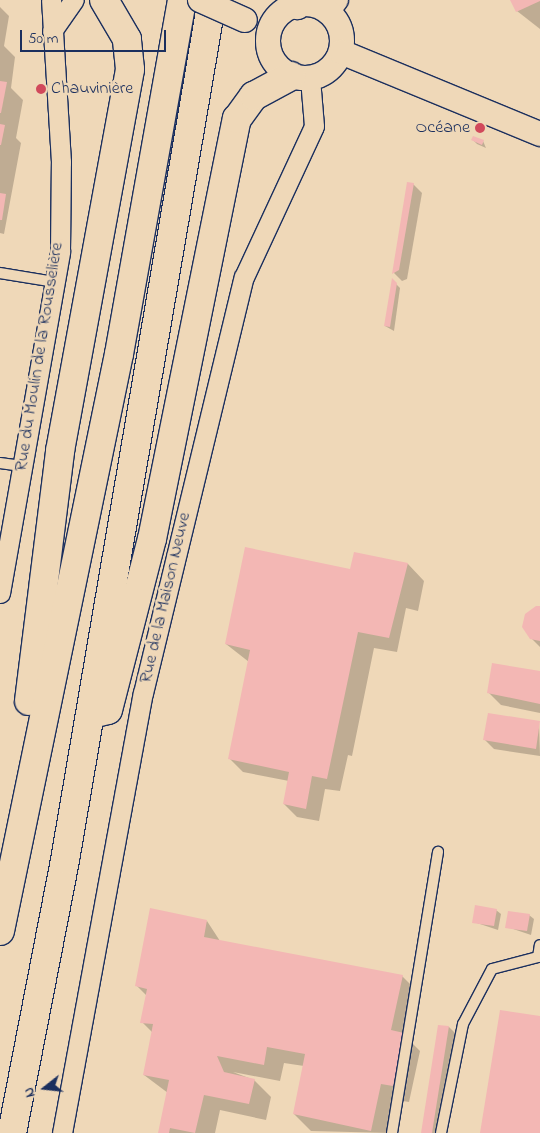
<!DOCTYPE html>
<html>
<head>
<meta charset="utf-8">
<style>
	body { margin:0 }
	#map { position:relative; width:540px; height:1133px; overflow:hidden; background:#efd8b8; font-family:"Indie Flower",sans-serif }
	div>[style] { position:absolute }
	[style*='--x'] { left:calc(var(--x)*1px); top:calc(var(--y)*1px); width:calc(var(--w)*1px); rotate:calc(var(--a)*1deg) }
	.shadow>* { inset:0; background:#0003 }
	.building>* { inset:0; background:#f3b7b4 }
	.roads { filter:drop-shadow(1px 0 #1b2f5e) drop-shadow(-1px 0 #1b2f5e) drop-shadow(0 1px #1b2f5e) drop-shadow(0 -1px #1b2f5e) }
	.service>* { height:10px; margin:-5px; padding:0 5px; transform-origin:5px; border-radius:5px; background:#efd8b8 }
	.minor>* { height:19px; margin:-9.5px; padding:0 9.5px; transform-origin:9.5px; border-radius:9.5px; background:#efd8b8 }
	.tertiary>* { height:24px; margin:-12px; padding:0 12px; transform-origin:12px; border-radius:12px; background:#efd8b8 }
	.tertiary>.ring { margin:-12px; padding:0; box-sizing:content-box; background:none; border:24px solid #efd8b8; border-radius:50% }
	.trunk>* { height:28px; margin:-14px; padding:0 14px; transform-origin:14px; border-radius:14px; background:#efd8b8 }
	.bridges { filter:drop-shadow(1px 0 #1b2f5e) drop-shadow(-1px 0 #1b2f5e) drop-shadow(0 1px #1b2f5e) drop-shadow(0 -1px #1b2f5e) }
	.tertiary-bridge>* { height:24px; margin:-12px; padding:0 12px; transform-origin:12px; border-radius:12px; background:#efd8b8 }
	.dots>* { width:14px; height:14px; translate:-50% -50%; box-sizing:border-box; border:2px solid #efd8b8; border-radius:50% }
	span { translate:-50% -50%; white-space:nowrap; text-align:center; line-height:1.15; -webkit-text-stroke:5px #efd8b8; paint-order:stroke }
	.poi-label { font-size:18px; color:#1b2f5e }
	.left { translate:0 -50%; text-align:left }
	.right { translate:-100% -50%; text-align:right }
	.street-label { font-size:18px; color:#1b2f5e }
	.north { position:absolute; left:20px; top:1063px; width:50px; height:50px; -webkit-text-stroke:4px #efd8b8; paint-order:stroke; rotate:254deg; font-size:14px; font-weight:700; line-height:20px; text-align:center; color:#1b2f5e }
	.north::after { content:''; display:block; margin:auto; width:18px; height:22px; background:#1b2f5e; clip-path:polygon(50% 0,100% 100%,50% 72%,0 100%) }
	.scale { position:absolute; left:20px; top:30px; width:146px; height:22px; box-sizing:border-box; border:2px solid #1b2f5e; border-top:0; padding-left:6px; font-size:15px; line-height:18px; white-space:nowrap; color:#1b2f5e; -webkit-text-stroke:4px #efd8b8; paint-order:stroke }
</style>
</head>
<body>
<div id="map">
	<div class="shadow">
		<div style="clip-path:polygon(512px 0,540px 0,540px 29px,517px 11px)"></div>
		<div style="clip-path:polygon(0 7px,9px 16px,4px 46px,15px 57px,11px 88px,23px 100px,16px 138px,21px 143px,4px 234px,0 233px)"></div>
		<div style="clip-path:polygon(473px 140px,483px 141px,486px 148px,477px 144px)"></div>
		<div style="clip-path:polygon(413px 184px,422px 193px,407px 279px,402px 281px,394px 273px)"></div>
		<div style="clip-path:polygon(396px 284px,400px 288px,394px 331px,385px 326px)"></div>
		<div style="clip-path:polygon(355px 553px,408px 564px,424px 581px,418px 611px,406px 608px,397px 652px,374px 648px,352px 756px,348px 755px,340px 791px,325px 789px,319px 821px,297px 817px,284px 804px,289px 781px,243px 772px,230px 759px,249px 662px,226px 644px,351px 570px)"></div>
		<div style="clip-path:polygon(540px 608px,540px 647px,531px 638px)"></div>
		<div style="clip-path:polygon(540px 672px,540px 713px,501px 705px,488px 692px)"></div>
		<div style="clip-path:polygon(539px 722px,540px 756px,494px 749px,485px 740px)"></div>
		<div style="clip-path:polygon(496px 910px,501px 914px,498px 930px,474px 922px)"></div>
		<div style="clip-path:polygon(529px 915px,534px 919px,531px 935px,507px 927px)"></div>
		<div style="clip-path:polygon(207px 921px,220px 941px,402px 976px,419px 993px,409px 1040px,420px 1051px,409px 1102px,397px 1100px,390px 1133px,311px 1131px,294px 1114px,304px 1066px,284px 1063px,280px 1081px,233px 1072px,254px 1080px,271px 1097px,266px 1120px,220px 1110px,215px 1133px,160px 1133px,168px 1093px,144px 1075px,153px 1033px,142px 1022px,147px 996px,137px 986px)"></div>
		<div style="clip-path:polygon(439px 1026px,449px 1027px,458px 1036px,442px 1133px,422px 1133px)"></div>
	</div>
	<div class="building">
		<div style="clip-path:polygon(510px 0,540px 0,540px 1px,516px 12px)"></div>
		<div style="clip-path:polygon(0 81px,7px 82px,1px 113px,0 113px)"></div>
		<div style="clip-path:polygon(0 124px,5px 125px,1px 145px,0 145px)"></div>
		<div style="clip-path:polygon(473px 136px,484px 140px,482px 145px,471px 140px)"></div>
		<div style="clip-path:polygon(407px 182px,414px 183px,399px 270px,392px 274px)"></div>
		<div style="clip-path:polygon(0 193px,6px 194px,2px 220px,0 220px)"></div>
		<div style="clip-path:polygon(392px 278px,397px 283px,390px 327px,384px 326px)"></div>
		<div style="clip-path:polygon(245px 547px,350px 569px,354px 552px,408px 563px,389px 638px,358px 632px,327px 779px,312px 776px,306px 809px,283px 804px,289px 772px,228px 759px,250px 650px,225px 644px)"></div>
		<div style="clip-path:polygon(536px 606px,540px 606px,540px 641px,530px 639px,522px 627px,525px 614px)"></div>
		<div style="clip-path:polygon(492px 663px,540px 671px,540px 704px,487px 693px)"></div>
		<div style="clip-path:polygon(488px 713px,540px 721px,536px 749px,483px 740px)"></div>
		<div style="clip-path:polygon(475px 905px,497px 909px,494px 926px,472px 923px)"></div>
		<div style="clip-path:polygon(150px 908px,207px 920px,204px 937px,403px 975px,391px 1030px,404px 1033px,393px 1086px,381px 1084px,371px 1131px,293px 1114px,305px 1054px,267px 1047px,264px 1065px,217px 1056px,224px 1072px,255px 1079px,249px 1104px,204px 1095px,195px 1133px,170px 1128px,169px 1133px,158px 1133px,169px 1080px,143px 1075px,153px 1024px,140px 1023px,147px 989px,135px 986px)"></div>
		<div style="clip-path:polygon(508px 911px,530px 914px,527px 931px,505px 928px)"></div>
		<div style="clip-path:polygon(500px 1010px,540px 1016px,540px 1133px,480px 1133px)"></div>
		<div style="clip-path:polygon(438px 1025px,449px 1026px,432px 1133px,421px 1133px)"></div>
	</div>
	<div class="roads">
		<div class="service">
			<div style="--x:0;--y:273;--w:56;--a:9.3"></div>
			<div style="--x:0;--y:463;--w:22;--a:8"></div>
			<div style="--x:392;--y:1133;--w:285;--a:-80.7"></div>
			<div style="--x:441;--y:1133;--w:111;--a:-78.6"></div>
			<div style="--x:463;--y:1024;--w:62;--a:-62.2"></div>
			<div style="--x:492;--y:969;--w:48;--a:-14.6"></div>
			<div style="--x:538;--y:957;--w:12;--a:-81"></div>
		</div>
		<div class="minor">
			<div style="--x:329;--y:12;--w:15;--a:-53"></div>
			<div style="--x:52;--y:31;--w:38;--a:-55"></div>
			<div style="--x:0;--y:593;--w:347;--a:-80"></div>
			<div style="--x:60;--y:251;--w:89;--a:-89.4"></div>
			<div style="--x:61;--y:162;--w:162;--a:-93.5"></div>
			<div style="--x:62;--y:1133;--w:447;--a:-79.6"></div>
			<div style="--x:143;--y:693;--w:428;--a:-76.4"></div>
			<div style="--x:244;--y:277;--w:166;--a:-65.1"></div>
			<div style="--x:314;--y:126;--w:48;--a:-94.8"></div>
		</div>
		<div class="tertiary">
			<div class="ring" style="left:268px;top:4px;width:50px;height:50px"></div>
			<div style="--x:341;--y:52;--w:215;--a:22.4"></div>
		</div>
		<div class="trunk">
			<div style="--x:294;--y:0;--w:6;--a:59"></div>
			<div style="--x:29;--y:701;--w:252;--a:-82.9"></div>
			<div style="--x:60;--y:451;--w:388;--a:-79.6"></div>
			<div style="--x:130;--y:69;--w:30;--a:-96"></div>
			<div style="--x:127;--y:39;--w:45;--a:-120.5"></div>
			<div style="--x:91;--y:714;--w:17;--a:-13"></div>
			<div style="--x:108;--y:710;--w:177;--a:-75.6"></div>
			<div style="--x:152;--y:539;--w:429;--a:-78.6"></div>
			<div style="--x:237;--y:119;--w:29;--a:-54"></div>
			<div style="--x:254;--y:96;--w:42;--a:-28.4"></div>
			<div style="--x:0;--y:931;--w:589;--a:-78.35"></div>
			<div style="--x:119;--y:354;--w:360;--a:-79.9"></div>
			<div style="--x:12;--y:1133;--w:278;--a:-79"></div>
			<div style="--x:65;--y:860;--w:872;--a:-80.3"></div>
		</div>
	</div>
	<div class="bridges">
		<div class="tertiary-bridge">
			<div style="--x:200;--y:0;--w:49;--a:24"></div>
		</div>
	</div>
	<div class="dots">
		<div style="left:41px;top:89px;background:#d1495b"></div>
		<div style="left:480px;top:128px;background:#d1495b"></div>
	</div>
	<div class="poi-label">
		<span class="left" style="left:51px;top:89px">Chauvinière</span>
		<span class="right" style="left:470px;top:128px">Océane</span>
	</div>
	<div class="street-label">
		<span style="left:40px;top:357px;rotate:-81deg">Rue du Moulin de la Rousselière</span>
		<span style="left:166px;top:598px;rotate:-77deg">Rue de la Maison Neuve</span>
	</div>
	<div class="north">N</div>
	<div class="scale">50 m</div>
</div>
</body>
</html>
